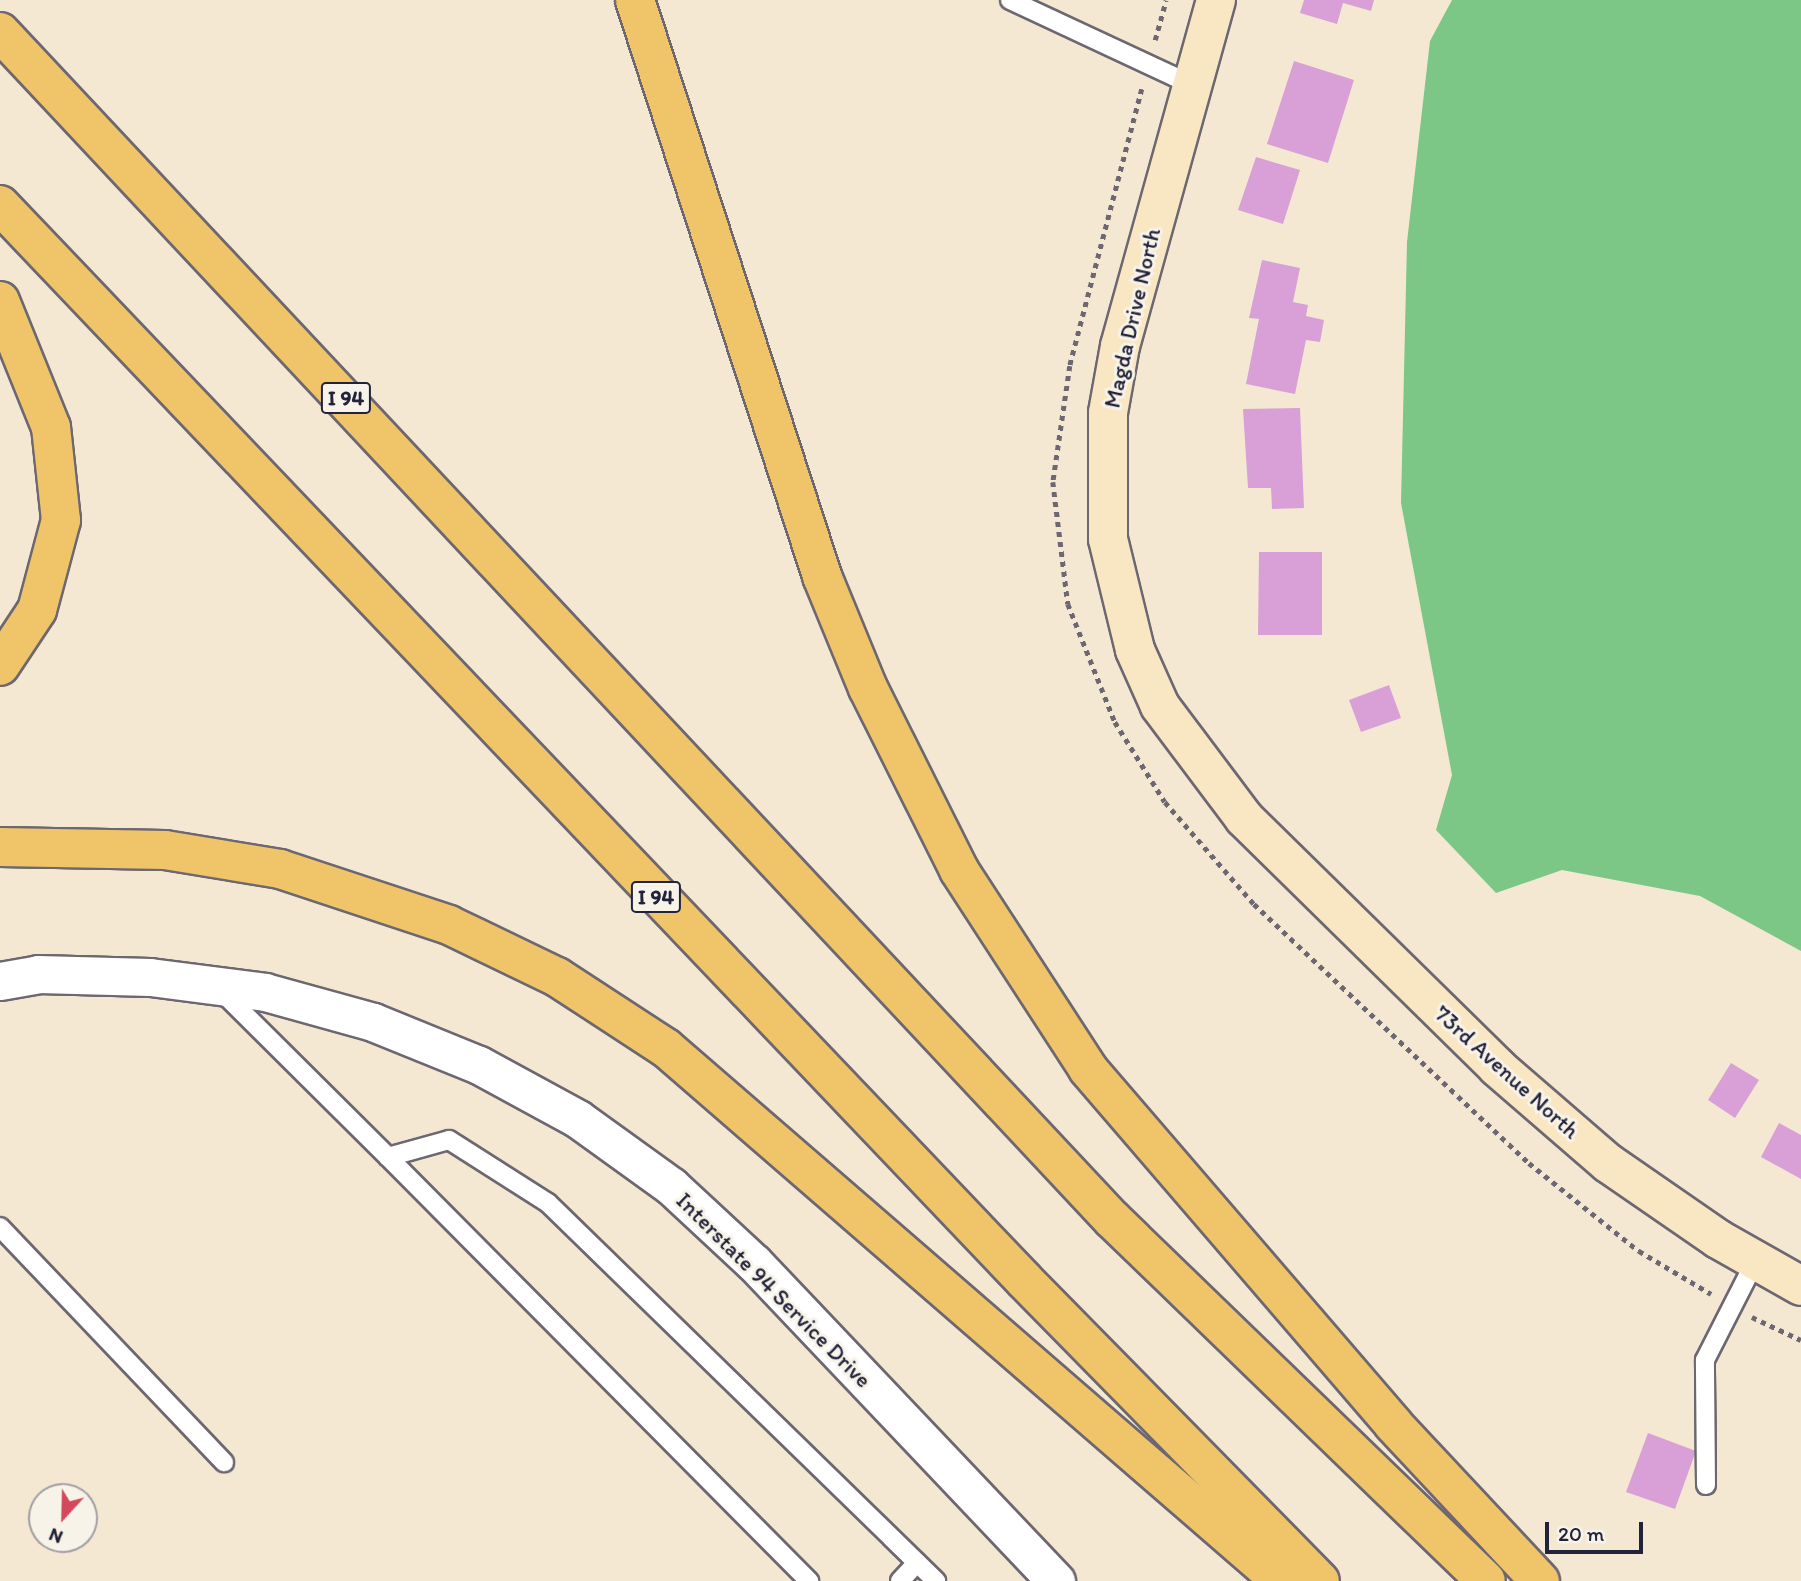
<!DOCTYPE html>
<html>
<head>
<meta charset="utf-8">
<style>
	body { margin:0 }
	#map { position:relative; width:1801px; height:1581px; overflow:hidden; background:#f4e8d3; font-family:Itim,sans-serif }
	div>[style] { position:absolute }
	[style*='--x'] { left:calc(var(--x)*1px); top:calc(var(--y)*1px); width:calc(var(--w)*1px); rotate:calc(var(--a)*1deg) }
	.green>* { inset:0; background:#7cc785 }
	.building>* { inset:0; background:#d8a0d7 }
	.path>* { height:4.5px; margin-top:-2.25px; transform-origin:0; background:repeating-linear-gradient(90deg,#6c6770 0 5px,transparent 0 10px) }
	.roads { filter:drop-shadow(2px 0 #6c6770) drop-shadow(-2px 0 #6c6770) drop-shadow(0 2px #6c6770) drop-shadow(0 -2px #6c6770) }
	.lane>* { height:18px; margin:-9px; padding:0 9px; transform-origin:9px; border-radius:9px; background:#fff }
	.street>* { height:37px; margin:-18.5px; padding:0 18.5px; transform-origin:18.5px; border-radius:18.5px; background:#fff }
	.secondary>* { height:38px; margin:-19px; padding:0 19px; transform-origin:19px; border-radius:19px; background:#f9e7c3 }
	.highway>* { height:38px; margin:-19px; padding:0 19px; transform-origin:19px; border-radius:19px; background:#f0c469 }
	span { translate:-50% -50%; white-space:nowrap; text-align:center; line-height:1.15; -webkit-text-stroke:6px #f7f3e8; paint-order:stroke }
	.shield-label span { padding:2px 5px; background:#f7f3e8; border:2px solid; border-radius:5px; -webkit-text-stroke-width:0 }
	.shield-label { font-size:21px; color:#22223b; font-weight:700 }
	.street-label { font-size:23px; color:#22223b }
	.north { position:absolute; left:28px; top:1483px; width:70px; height:70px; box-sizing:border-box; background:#f7f3e8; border:2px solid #a29fa3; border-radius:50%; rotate:202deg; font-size:19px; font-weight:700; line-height:28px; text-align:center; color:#22223b }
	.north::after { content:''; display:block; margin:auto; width:24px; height:32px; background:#d1495b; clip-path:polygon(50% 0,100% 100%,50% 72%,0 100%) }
	.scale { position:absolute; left:1545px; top:1522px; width:98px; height:32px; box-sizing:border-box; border:4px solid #22223b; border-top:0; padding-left:9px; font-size:21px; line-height:24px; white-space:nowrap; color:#22223b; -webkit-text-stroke:5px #f7f3e8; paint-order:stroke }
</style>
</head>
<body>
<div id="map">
	<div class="green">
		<div style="clip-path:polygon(1452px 0,1801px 0,1801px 951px,1700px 896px,1562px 870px,1496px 893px,1436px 830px,1452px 775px,1401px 503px,1407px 242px,1430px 41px)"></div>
	</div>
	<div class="building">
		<div style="clip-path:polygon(1304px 0,1374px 0,1371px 11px,1343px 3px,1337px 24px,1300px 13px)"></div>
		<div style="clip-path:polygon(1294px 61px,1354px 80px,1328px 163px,1267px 144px)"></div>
		<div style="clip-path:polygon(1256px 157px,1300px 170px,1283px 224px,1238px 210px)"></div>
		<div style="clip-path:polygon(1262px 260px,1300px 268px,1293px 302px,1308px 305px,1306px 316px,1324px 320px,1320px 342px,1306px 340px,1295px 394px,1246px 384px,1259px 319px,1249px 318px)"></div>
		<div style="clip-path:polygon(1300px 408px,1304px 508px,1272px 509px,1271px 488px,1248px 488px,1243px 409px)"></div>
		<div style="clip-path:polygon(1259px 552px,1322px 552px,1322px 635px,1258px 635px)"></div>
		<div style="clip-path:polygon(1389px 685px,1401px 718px,1361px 732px,1349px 700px)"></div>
		<div style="clip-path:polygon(1731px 1063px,1759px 1080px,1735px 1118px,1708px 1100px)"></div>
		<div style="clip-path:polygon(1779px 1123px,1801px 1135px,1801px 1179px,1761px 1157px)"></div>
		<div style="clip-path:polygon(1648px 1433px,1696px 1451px,1675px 1509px,1626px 1492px)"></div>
	</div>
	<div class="path">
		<div style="--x:1155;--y:40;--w:41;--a:-74.6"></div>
		<div style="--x:1142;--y:89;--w:286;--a:104.6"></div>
		<div style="--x:1070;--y:366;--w:117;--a:98.3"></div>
		<div style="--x:1053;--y:482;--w:123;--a:83"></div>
		<div style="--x:1068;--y:604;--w:127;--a:68.3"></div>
		<div style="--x:1115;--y:722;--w:94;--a:58"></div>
		<div style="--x:1165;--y:802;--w:135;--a:48.9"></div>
		<div style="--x:1254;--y:904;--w:378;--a:43.3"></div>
		<div style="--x:1529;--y:1163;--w:141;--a:38.7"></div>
		<div style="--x:1639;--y:1251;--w:84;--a:30.8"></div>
		<div style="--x:1752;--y:1317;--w:54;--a:25.1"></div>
	</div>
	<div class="roads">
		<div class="lane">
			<div style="--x:1010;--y:0;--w:201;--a:25"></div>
			<div style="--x:220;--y:990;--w:237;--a:44.8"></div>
			<div style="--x:388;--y:1157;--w:63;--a:-15.6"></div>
			<div style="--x:449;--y:1140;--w:117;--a:32.5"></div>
			<div style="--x:548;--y:1203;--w:542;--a:44.25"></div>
			<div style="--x:388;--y:1157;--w:598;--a:45.2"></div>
			<div style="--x:0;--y:1227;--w:325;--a:46.4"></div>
			<div style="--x:1706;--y:1485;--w:125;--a:-90.5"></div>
			<div style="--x:1705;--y:1360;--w:112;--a:-63"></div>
			<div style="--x:900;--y:1581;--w:25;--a:-47"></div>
		</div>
		<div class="street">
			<div style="--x:0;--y:981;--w:39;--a:-10"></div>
			<div style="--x:38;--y:974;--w:112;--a:1.5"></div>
			<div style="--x:150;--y:977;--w:116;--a:7.4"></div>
			<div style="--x:265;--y:992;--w:112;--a:15.5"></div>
			<div style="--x:373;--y:1022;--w:114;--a:22.1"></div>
			<div style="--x:479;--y:1065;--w:113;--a:28.6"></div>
			<div style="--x:578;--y:1119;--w:115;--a:35.8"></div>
			<div style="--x:671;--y:1186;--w:113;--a:42.9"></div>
			<div style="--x:754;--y:1263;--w:439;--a:46.5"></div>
		</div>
		<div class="secondary">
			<div style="--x:1216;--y:0;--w:359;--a:105.5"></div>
			<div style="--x:1120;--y:346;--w:68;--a:100.2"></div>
			<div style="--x:1108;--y:413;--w:126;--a:90"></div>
			<div style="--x:1108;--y:539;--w:114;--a:76.3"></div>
			<div style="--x:1135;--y:650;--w:61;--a:65.9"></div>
			<div style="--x:1160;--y:706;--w:140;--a:53.1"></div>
			<div style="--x:1244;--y:818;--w:355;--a:44.5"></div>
			<div style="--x:1497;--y:1067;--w:147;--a:40.9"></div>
			<div style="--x:1608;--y:1163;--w:134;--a:34.6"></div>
			<div style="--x:1718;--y:1239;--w:95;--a:29.5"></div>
		</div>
		<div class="highway">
			<div style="--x:635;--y:0;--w:606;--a:72.01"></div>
			<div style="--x:822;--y:576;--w:121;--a:67.7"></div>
			<div style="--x:868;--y:688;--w:203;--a:63.4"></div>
			<div style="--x:959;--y:870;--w:237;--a:57"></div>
			<div style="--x:1088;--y:1069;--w:468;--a:49.3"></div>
			<div style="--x:1393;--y:1424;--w:215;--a:46.9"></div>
			<div style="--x:0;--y:32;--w:1627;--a:46.87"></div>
			<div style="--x:1112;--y:1219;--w:520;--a:44.07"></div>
			<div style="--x:0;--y:205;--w:1485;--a:46.39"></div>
			<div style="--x:1024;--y:1280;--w:422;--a:45.5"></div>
			<div style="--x:0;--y:301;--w:136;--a:68"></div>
			<div style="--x:51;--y:427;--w:94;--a:83.9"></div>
			<div style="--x:61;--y:520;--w:93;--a:104.9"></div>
			<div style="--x:37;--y:610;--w:67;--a:123.5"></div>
			<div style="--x:0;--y:847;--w:165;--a:1"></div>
			<div style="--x:165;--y:850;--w:117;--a:9.4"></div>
			<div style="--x:280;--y:869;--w:178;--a:18.3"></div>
			<div style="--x:449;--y:925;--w:120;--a:25.7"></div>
			<div style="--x:557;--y:977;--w:130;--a:33.1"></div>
			<div style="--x:666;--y:1048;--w:814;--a:40.91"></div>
		</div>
	</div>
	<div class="shield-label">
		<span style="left:346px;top:398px">I 94</span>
		<span style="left:656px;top:897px">I 94</span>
	</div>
	<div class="street-label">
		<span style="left:1132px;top:318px;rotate:-77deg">Magda Drive North</span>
		<span style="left:1507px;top:1072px;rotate:42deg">73rd Avenue North</span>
		<span style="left:774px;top:1290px;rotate:45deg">Interstate 94 Service Drive</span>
	</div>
	<div class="north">N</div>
	<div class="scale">20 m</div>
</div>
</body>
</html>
